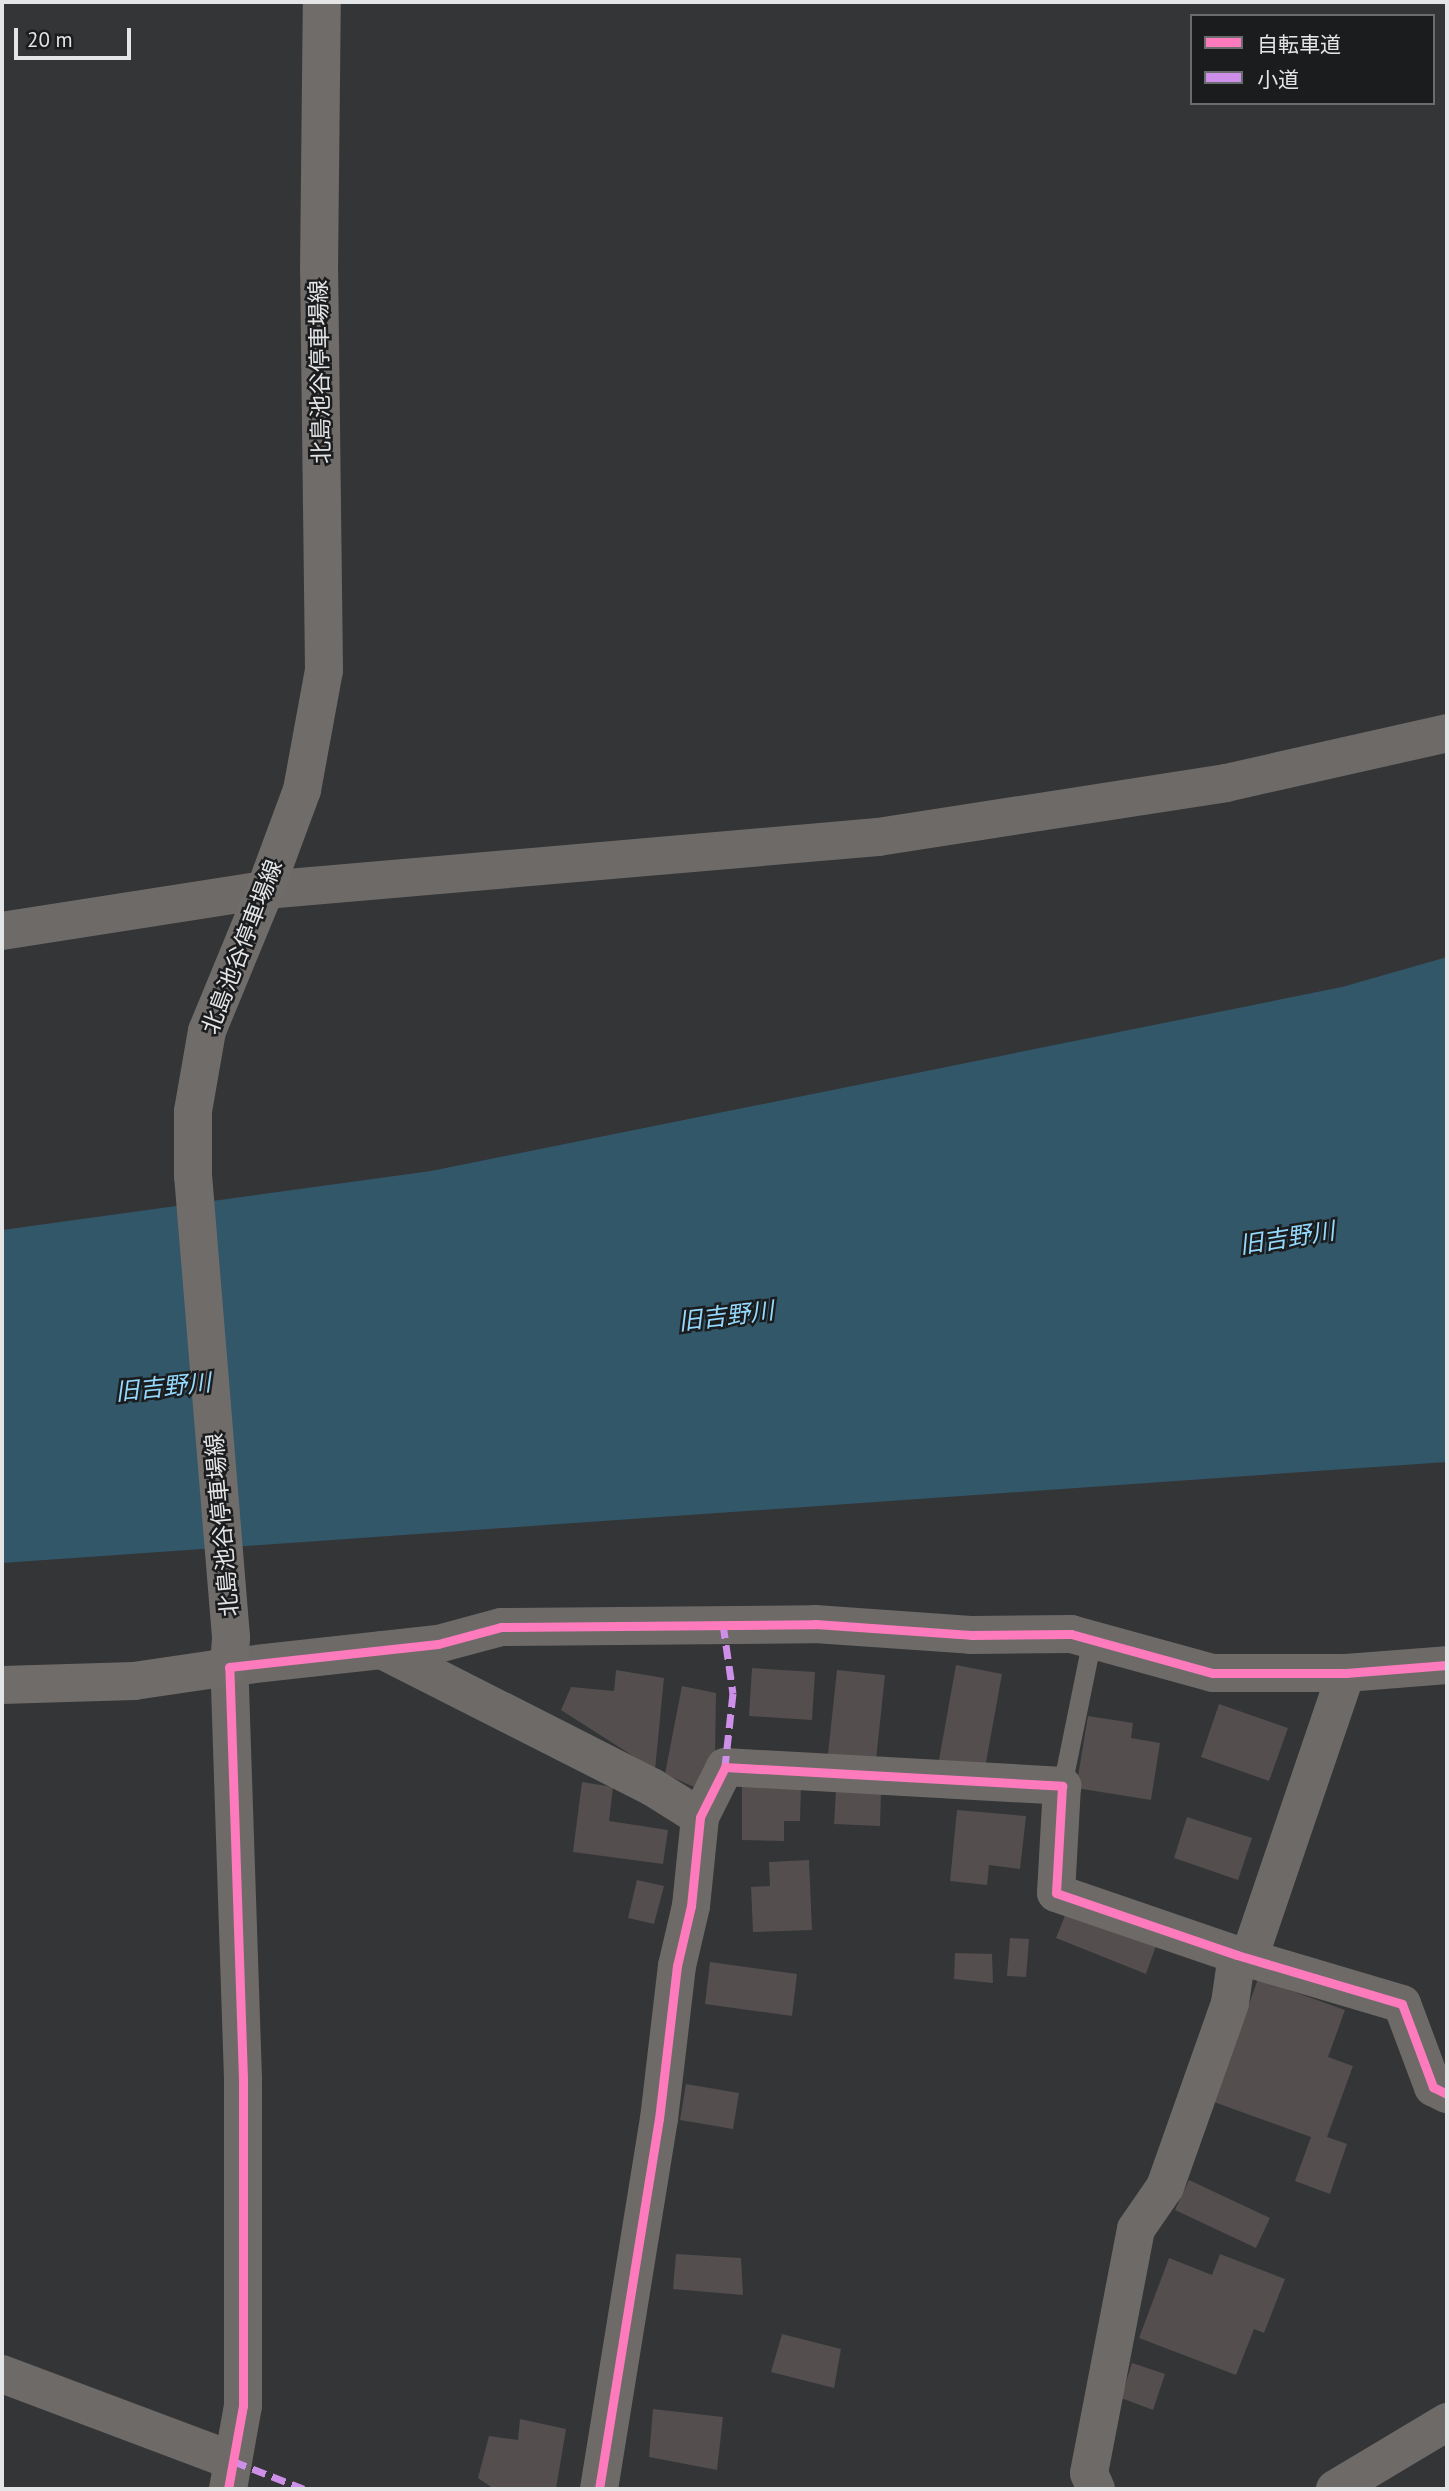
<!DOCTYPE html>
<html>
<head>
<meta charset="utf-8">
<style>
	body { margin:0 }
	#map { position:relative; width:1449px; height:2491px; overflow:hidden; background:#333537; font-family:"PT Sans","Noto Sans JP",sans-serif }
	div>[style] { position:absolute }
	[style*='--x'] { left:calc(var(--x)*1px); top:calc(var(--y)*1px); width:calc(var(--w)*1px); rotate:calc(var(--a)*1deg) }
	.water>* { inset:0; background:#325769 }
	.building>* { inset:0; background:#544e4e }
	.service>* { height:19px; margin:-9.5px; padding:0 9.5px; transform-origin:9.5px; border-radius:9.5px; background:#6e6a68 }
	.minor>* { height:38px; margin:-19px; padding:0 19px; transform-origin:19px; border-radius:19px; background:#6e6a68 }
	.tertiary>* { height:38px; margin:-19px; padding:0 19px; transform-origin:19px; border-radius:19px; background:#6e6a68 }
	.secondary>* { height:38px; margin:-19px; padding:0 19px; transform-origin:19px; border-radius:19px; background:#706c6a }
	.quiet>* { height:7px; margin-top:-3.5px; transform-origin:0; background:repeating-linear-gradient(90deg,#ce8fe9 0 14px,transparent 0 21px) }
	.cycleway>* { height:9px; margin:-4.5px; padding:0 4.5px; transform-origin:4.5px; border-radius:4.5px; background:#fd7abc }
	span { translate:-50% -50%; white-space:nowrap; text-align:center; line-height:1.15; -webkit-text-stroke:5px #1b1c1e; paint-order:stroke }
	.street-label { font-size:23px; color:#e3e5e7 }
	.water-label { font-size:24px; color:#95dafe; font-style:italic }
	.frame { position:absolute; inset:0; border:4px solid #e3e5e7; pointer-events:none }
	.legend { position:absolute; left:1190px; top:14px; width:245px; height:91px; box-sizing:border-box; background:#1b1c1e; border:2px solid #6b6c6e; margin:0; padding:9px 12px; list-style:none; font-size:21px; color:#e3e5e7 }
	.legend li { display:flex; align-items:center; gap:14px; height:35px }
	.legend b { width:35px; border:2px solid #6b6c6e }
	.scale { position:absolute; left:14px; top:28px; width:117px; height:32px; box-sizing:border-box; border:4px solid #e3e5e7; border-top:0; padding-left:9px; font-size:21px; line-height:24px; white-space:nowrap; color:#e3e5e7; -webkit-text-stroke:5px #1b1c1e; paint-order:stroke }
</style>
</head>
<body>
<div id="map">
	<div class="water">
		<div style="clip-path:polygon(1447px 957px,1447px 1462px,2px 1563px,2px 1230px,431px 1171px,1342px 987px)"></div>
	</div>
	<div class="building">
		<div style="clip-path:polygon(956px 1665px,1002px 1674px,985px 1768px,939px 1760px)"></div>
		<div style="clip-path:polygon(752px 1668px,815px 1672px,812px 1720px,749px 1716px)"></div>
		<div style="clip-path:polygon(616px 1670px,664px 1678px,655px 1770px,561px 1710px,571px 1687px,614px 1691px)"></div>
		<div style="clip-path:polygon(837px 1670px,885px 1675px,876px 1760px,828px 1754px)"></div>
		<div style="clip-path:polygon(682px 1686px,716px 1693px,715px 1756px,694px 1787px,665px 1774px)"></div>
		<div style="clip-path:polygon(1219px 1704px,1288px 1728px,1269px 1781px,1201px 1757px)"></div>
		<div style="clip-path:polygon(1088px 1716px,1133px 1723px,1131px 1738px,1160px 1743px,1151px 1800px,1076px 1788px)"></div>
		<div style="clip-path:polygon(582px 1782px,613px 1787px,609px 1821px,668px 1830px,663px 1864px,573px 1852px)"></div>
		<div style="clip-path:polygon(742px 1783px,801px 1784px,800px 1821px,784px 1821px,784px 1841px,742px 1840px)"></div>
		<div style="clip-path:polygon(836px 1791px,881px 1792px,880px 1826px,834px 1824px)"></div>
		<div style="clip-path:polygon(957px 1810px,1026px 1816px,1020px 1869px,989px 1865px,987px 1885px,950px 1881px)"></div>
		<div style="clip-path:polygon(1187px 1817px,1252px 1838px,1238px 1880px,1174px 1858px)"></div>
		<div style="clip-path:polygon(809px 1860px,812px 1930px,753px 1932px,751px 1887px,770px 1886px,769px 1862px)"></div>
		<div style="clip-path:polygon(637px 1880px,664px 1886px,654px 1924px,628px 1918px)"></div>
		<div style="clip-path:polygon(1068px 1908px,1157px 1943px,1146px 1974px,1056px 1938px)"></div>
		<div style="clip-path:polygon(1010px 1938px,1029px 1939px,1026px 1977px,1007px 1976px)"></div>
		<div style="clip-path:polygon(955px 1953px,992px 1954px,993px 1983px,954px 1979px)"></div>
		<div style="clip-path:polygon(710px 1962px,797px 1974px,792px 2016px,705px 2004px)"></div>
		<div style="clip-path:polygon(1258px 1979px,1345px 2010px,1328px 2057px,1353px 2066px,1327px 2137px,1347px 2144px,1330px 2194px,1295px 2181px,1311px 2137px,1214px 2102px)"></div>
		<div style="clip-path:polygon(686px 2084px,739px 2093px,733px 2129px,680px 2120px)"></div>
		<div style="clip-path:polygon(1189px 2180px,1270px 2218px,1256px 2248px,1175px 2210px)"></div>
		<div style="clip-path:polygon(676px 2254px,741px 2258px,743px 2295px,673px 2289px)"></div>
		<div style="clip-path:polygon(1220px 2254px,1285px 2279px,1264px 2333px,1254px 2329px,1236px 2375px,1139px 2338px,1169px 2258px,1212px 2275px)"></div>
		<div style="clip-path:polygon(782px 2334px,841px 2349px,834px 2388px,771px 2372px)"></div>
		<div style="clip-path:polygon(1132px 2363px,1165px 2374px,1153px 2410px,1121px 2398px)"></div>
		<div style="clip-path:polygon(653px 2409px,723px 2417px,717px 2470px,649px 2457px)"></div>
		<div style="clip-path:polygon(520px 2419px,566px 2429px,556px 2489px,494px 2489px,478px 2478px,489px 2436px,518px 2440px)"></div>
	</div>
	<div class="service">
		<div style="--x:1062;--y:1786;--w:150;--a:-78.5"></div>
	</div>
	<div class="minor">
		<div style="--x:2;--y:931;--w:266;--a:-8.9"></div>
		<div style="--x:265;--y:890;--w:615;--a:-4.94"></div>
		<div style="--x:878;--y:837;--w:352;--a:-8.8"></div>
		<div style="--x:1226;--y:783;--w:227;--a:-12.7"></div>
		<div style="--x:382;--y:1650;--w:303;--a:26.9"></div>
		<div style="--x:652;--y:1787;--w:57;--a:32"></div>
		<div style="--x:229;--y:1667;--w:210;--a:-6.3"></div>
		<div style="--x:438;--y:1644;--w:65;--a:-15.1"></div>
		<div style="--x:501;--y:1627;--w:314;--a:-0.5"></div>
		<div style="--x:815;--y:1624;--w:156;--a:4"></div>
		<div style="--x:971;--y:1635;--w:100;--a:-0.6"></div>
		<div style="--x:1071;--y:1634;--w:147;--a:15.4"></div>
		<div style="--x:1213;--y:1673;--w:133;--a:0"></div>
		<div style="--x:1346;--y:1673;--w:101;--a:-4.5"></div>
		<div style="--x:1249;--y:1958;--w:301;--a:-71.2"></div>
		<div style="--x:2;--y:2374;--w:247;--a:20.6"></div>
		<div style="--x:599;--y:2489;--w:375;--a:-80.8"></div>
		<div style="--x:659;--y:2119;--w:154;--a:-83.3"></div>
		<div style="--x:677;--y:1966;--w:62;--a:-76.9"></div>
		<div style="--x:691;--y:1906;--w:89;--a:-84.2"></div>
		<div style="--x:700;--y:1817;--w:56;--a:-63.4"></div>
		<div style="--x:725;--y:1767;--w:338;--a:3.2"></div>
		<div style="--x:1062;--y:1786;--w:107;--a:93.2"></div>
		<div style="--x:1056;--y:1893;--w:191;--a:18.9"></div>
		<div style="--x:1237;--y:1955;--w:172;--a:16.5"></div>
		<div style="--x:1402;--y:2004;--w:89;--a:69.5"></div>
		<div style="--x:1433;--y:2087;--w:16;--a:27"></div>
		<div style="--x:1096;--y:2489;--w:17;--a:-114"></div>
		<div style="--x:1089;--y:2473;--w:248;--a:-79.1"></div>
		<div style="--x:1136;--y:2229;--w:51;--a:-55.4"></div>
		<div style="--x:1165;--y:2187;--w:195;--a:-70.5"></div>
		<div style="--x:1230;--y:2003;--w:49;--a:-81.7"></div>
		<div style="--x:1335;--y:2489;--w:131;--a:-30.9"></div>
	</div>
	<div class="tertiary">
		<div style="--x:228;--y:2489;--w:84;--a:-79.8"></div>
		<div style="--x:243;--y:2406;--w:327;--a:-90"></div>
		<div style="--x:243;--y:2079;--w:412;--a:-91.9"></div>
	</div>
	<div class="secondary">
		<div style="--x:2;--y:1685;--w:132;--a:-1.7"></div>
		<div style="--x:134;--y:1681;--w:96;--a:-8.4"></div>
		<div style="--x:229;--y:1667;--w:30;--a:-86"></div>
		<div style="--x:231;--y:1637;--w:463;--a:-94.7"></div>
		<div style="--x:193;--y:1176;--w:65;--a:-90"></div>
		<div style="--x:193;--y:1111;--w:81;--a:-80.1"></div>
		<div style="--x:207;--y:1031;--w:152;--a:-67.6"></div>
		<div style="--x:265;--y:890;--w:107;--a:-69.7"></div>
		<div style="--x:302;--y:790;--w:122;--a:-79.6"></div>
		<div style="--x:324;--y:670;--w:399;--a:-90.7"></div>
		<div style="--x:319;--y:271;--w:269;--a:-89.4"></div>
	</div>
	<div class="quiet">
		<div style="--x:723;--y:1624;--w:70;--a:81.8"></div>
		<div style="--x:733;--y:1693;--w:74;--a:96.2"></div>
		<div style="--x:233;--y:2461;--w:76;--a:21.5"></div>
	</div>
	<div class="cycleway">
		<div style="--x:228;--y:2489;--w:84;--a:-79.8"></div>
		<div style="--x:243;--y:2406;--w:327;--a:-90"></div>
		<div style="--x:243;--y:2079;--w:412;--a:-91.9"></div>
		<div style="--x:229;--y:1667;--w:210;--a:-6.3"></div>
		<div style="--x:438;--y:1644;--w:65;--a:-15.1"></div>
		<div style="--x:501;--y:1627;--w:314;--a:-0.5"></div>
		<div style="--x:815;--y:1624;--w:156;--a:4"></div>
		<div style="--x:971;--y:1635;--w:100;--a:-0.6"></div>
		<div style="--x:1071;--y:1634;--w:147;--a:15.4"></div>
		<div style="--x:1213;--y:1673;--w:133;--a:0"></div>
		<div style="--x:1346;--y:1673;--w:101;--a:-4.5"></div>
		<div style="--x:599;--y:2489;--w:375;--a:-80.8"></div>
		<div style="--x:659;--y:2119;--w:154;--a:-83.3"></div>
		<div style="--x:677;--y:1966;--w:62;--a:-76.9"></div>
		<div style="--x:691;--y:1906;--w:89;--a:-84.2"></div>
		<div style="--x:700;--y:1817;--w:56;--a:-63.4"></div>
		<div style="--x:725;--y:1767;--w:338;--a:3.2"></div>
		<div style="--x:1062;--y:1786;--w:107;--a:93.2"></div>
		<div style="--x:1056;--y:1893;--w:191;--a:18.9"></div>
		<div style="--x:1237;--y:1955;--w:172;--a:16.5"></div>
		<div style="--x:1402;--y:2004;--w:89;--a:69.5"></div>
		<div style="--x:1433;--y:2087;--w:16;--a:27"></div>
	</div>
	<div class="street-label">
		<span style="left:320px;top:372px;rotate:-91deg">北島池谷停車場線</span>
		<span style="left:242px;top:947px;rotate:-69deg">北島池谷停車場線</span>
		<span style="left:222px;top:1525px;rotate:-95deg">北島池谷停車場線</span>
	</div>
	<div class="water-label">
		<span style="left:1287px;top:1238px;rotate:-9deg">旧吉野川</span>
		<span style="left:726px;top:1316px;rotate:-7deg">旧吉野川</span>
		<span style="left:163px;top:1387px;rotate:-6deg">旧吉野川</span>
	</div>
	<div class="frame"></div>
	<ul class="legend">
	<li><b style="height:9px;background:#fd7abc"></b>自転車道</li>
	<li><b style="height:9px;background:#ce8fe9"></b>小道</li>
	</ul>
	<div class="scale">20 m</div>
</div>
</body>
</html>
